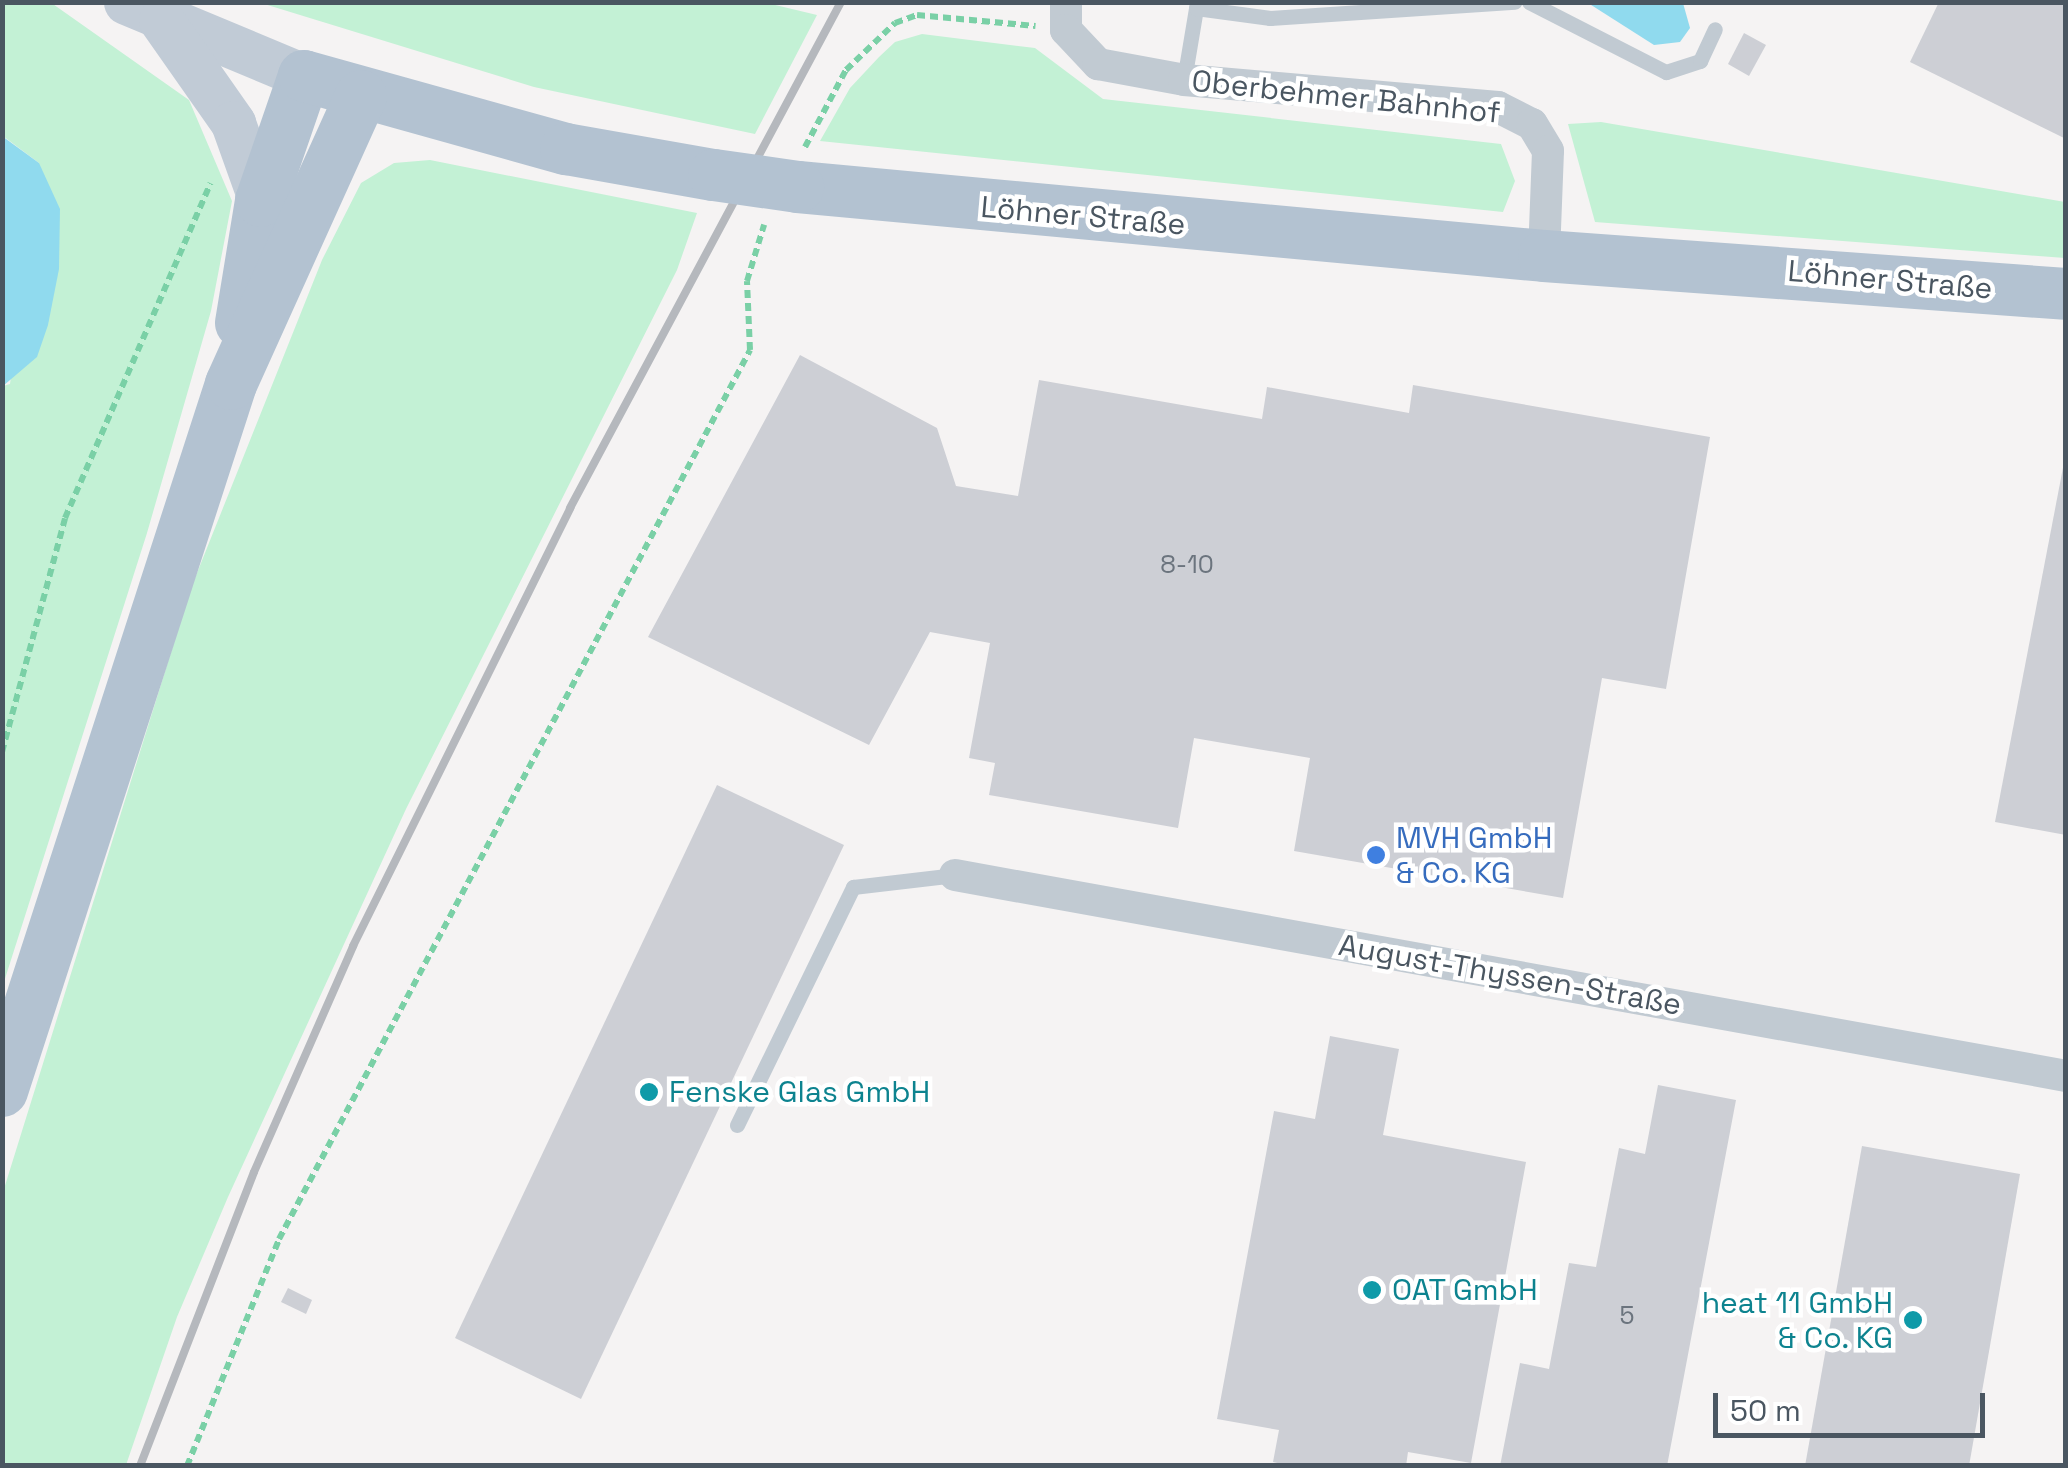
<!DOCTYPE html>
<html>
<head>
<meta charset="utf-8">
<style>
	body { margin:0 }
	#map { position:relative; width:2068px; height:1468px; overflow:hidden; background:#f5f3f3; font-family:"Space Grotesk",sans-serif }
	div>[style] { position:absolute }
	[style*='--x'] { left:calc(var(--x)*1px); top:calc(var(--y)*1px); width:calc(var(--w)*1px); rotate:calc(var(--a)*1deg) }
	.green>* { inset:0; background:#c3f1d5 }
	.water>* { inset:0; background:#90daee }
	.building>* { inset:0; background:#cdcfd5 }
	.path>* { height:6px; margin-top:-3px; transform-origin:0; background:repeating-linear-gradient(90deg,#7ad0a6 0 8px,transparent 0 13px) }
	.lane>* { height:15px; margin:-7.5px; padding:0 7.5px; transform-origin:7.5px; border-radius:7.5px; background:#c1cad2 }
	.street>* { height:32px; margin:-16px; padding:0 16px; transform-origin:16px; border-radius:16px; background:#c1cad2 }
	.secondary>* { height:45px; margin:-22.5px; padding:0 22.5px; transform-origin:22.5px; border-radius:22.5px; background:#c1cbd6 }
	.primary>* { height:52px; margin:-26px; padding:0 26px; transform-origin:26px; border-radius:26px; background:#b3c2d1 }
	.rail>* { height:8px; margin:-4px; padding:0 4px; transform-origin:4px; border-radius:4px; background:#b5b8bd }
	.primary-bridge>* { height:52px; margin:-26px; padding:0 26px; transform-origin:26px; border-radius:26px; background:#b3c2d1 }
	.dots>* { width:28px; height:28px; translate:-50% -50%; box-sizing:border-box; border:5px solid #fff; border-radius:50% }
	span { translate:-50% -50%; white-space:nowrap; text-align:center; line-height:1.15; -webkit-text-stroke:9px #fff; paint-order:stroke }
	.number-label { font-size:25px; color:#6b747e }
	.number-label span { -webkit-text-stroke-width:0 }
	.street-label { font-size:30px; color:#4a5661 }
	.shop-label { font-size:30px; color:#366cbe }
	.left { translate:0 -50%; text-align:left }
	.culture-label { font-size:30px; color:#0d838f }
	.right { translate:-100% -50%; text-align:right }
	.frame { position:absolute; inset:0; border:5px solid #4a5661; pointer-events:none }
	.scale { position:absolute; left:1713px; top:1393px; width:272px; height:45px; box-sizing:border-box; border:5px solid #4a5661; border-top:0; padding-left:12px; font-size:30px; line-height:35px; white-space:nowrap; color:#4a5661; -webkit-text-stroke:8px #fff; paint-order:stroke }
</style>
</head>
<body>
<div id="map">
	<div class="green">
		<div style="clip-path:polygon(50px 2px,189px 100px,232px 201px,211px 311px,147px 533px,3px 985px,3px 386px,10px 384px,39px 163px,3px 136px,2px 3px)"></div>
		<div style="clip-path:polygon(767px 3px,817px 15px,755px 134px,534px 87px,261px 3px)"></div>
		<div style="clip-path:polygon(922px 34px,1035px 48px,1103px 99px,1501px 144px,1515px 181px,1503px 212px,820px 141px,850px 88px,879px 57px,895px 42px)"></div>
		<div style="clip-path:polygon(1601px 122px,2065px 202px,2065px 258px,1595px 222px,1568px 124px)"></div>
		<div style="clip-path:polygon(430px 160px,697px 213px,677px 270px,406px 809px,228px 1197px,177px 1317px,126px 1465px,3px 1466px,3px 1192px,191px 588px,322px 260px,361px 183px,394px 163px)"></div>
	</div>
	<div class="water">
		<div style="clip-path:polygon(1588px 3px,1683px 3px,1690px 28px,1680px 42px,1654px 45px)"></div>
		<div style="clip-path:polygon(2px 136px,39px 163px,60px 209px,59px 269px,48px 325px,37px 357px,3px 386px)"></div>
	</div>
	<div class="building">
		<div style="clip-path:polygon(1939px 2px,2066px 2px,2064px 138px,1910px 62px)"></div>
		<div style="clip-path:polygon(1744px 33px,1766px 45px,1749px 76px,1728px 64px)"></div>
		<div style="clip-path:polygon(800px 355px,937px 428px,956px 486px,1018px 496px,1039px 380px,1262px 419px,1267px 387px,1409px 413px,1413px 385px,1710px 437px,1666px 689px,1602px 678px,1563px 898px,1294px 851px,1310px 758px,1194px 738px,1178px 828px,989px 795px,995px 763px,969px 758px,990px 643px,930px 632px,869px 745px,648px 637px)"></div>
		<div style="clip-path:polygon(2066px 452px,2066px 835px,1995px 822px)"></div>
		<div style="clip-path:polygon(717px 785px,844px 845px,581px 1399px,455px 1338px)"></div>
		<div style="clip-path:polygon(1330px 1036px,1399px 1049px,1383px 1135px,1526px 1162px,1471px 1463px,1408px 1452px,1406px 1466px,1290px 1466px,1273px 1462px,1279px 1430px,1217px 1419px,1274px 1111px,1315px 1119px)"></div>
		<div style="clip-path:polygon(1658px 1085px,1736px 1100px,1667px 1466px,1500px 1466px,1520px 1363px,1549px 1369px,1569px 1263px,1596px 1267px,1619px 1148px,1645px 1154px)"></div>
		<div style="clip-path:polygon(1862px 1146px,2020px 1174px,1969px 1466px,1805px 1466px)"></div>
		<div style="clip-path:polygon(288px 1288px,312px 1300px,306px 1314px,281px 1302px)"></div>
	</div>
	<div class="path">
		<div style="--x:805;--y:147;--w:87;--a:-62"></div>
		<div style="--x:846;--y:70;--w:68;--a:-43.8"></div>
		<div style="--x:895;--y:23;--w:23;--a:-20"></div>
		<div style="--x:917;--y:15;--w:119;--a:5.3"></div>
		<div style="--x:2;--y:752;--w:242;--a:-74.9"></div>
		<div style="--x:65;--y:518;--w:365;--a:-66.5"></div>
		<div style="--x:187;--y:1466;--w:245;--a:-67.9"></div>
		<div style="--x:279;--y:1239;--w:1006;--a:-62.08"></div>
		<div style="--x:750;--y:350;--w:69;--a:-92.5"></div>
		<div style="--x:747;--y:281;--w:59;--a:-73.1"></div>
	</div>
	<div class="lane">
		<div style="--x:1529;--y:2;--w:154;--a:27.1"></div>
		<div style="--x:1666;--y:72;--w:36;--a:-18"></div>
		<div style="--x:1700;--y:61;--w:35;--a:-65"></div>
		<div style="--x:1184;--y:80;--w:73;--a:-80.5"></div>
		<div style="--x:1196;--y:8;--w:75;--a:7.7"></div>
		<div style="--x:1270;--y:18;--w:245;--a:-3.8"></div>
		<div style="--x:737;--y:1125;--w:265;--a:-64"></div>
		<div style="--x:853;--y:887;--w:103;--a:-6.7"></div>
	</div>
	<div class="street">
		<div style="--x:1066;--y:2;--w:28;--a:90"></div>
		<div style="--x:1066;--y:30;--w:47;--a:46.7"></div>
		<div style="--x:1098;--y:64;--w:87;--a:10.5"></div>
		<div style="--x:1184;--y:80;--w:315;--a:4.9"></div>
		<div style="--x:1498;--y:107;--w:38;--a:27"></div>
		<div style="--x:1532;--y:124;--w:31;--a:59"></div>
		<div style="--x:1548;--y:151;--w:105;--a:92.2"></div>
		<div style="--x:955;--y:875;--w:1129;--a:10.25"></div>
	</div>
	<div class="secondary">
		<div style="--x:126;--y:2;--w:193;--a:22.6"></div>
		<div style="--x:161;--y:20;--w:126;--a:55"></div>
		<div style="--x:233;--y:123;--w:83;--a:70.3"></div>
	</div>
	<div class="primary">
		<div style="--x:798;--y:187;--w:749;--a:5.28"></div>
		<div style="--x:1544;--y:256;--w:523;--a:4.16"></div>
		<div style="--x:241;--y:323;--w:124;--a:-80.7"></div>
		<div style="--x:261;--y:201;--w:132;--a:-71"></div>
		<div style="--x:304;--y:76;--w:272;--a:15.6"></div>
		<div style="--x:566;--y:149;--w:150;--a:10"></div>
		<div style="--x:2;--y:1091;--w:743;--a:-72.05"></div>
		<div style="--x:231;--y:384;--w:316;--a:-65.7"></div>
	</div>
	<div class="rail">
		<div style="--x:140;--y:1466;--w:315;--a:-68.8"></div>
		<div style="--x:254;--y:1172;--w:247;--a:-66.3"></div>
		<div style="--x:353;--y:946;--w:489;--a:-63.6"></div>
		<div style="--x:570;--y:508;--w:574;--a:-61.83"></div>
	</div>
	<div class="primary-bridge">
		<div style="--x:714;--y:175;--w:85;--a:8.1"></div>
	</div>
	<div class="dots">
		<div style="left:1376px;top:855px;background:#3f7fe0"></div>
		<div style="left:649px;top:1092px;background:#0f9aa8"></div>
		<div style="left:1372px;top:1290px;background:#0f9aa8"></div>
		<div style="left:1913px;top:1320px;background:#0f9aa8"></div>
	</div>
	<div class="number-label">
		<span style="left:1187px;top:564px">8-10</span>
		<span style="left:1627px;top:1315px">5</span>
	</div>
	<div class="street-label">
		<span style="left:1346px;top:97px;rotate:6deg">Oberbehmer Bahnhof</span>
		<span style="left:1083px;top:216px;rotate:5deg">Löhner Straße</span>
		<span style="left:1890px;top:280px;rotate:5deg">Löhner Straße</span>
		<span style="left:1510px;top:975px;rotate:10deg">August-Thyssen-Straße</span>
	</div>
	<div class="shop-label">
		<span class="left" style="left:1396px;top:855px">MVH GmbH<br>&amp; Co. KG</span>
	</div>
	<div class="culture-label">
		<span class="left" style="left:669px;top:1092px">Fenske Glas GmbH</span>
		<span class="left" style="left:1392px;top:1290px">OAT GmbH</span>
		<span class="right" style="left:1893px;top:1320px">heat 11 GmbH<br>&amp; Co. KG</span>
	</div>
	<div class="frame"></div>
	<div class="scale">50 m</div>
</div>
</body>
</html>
